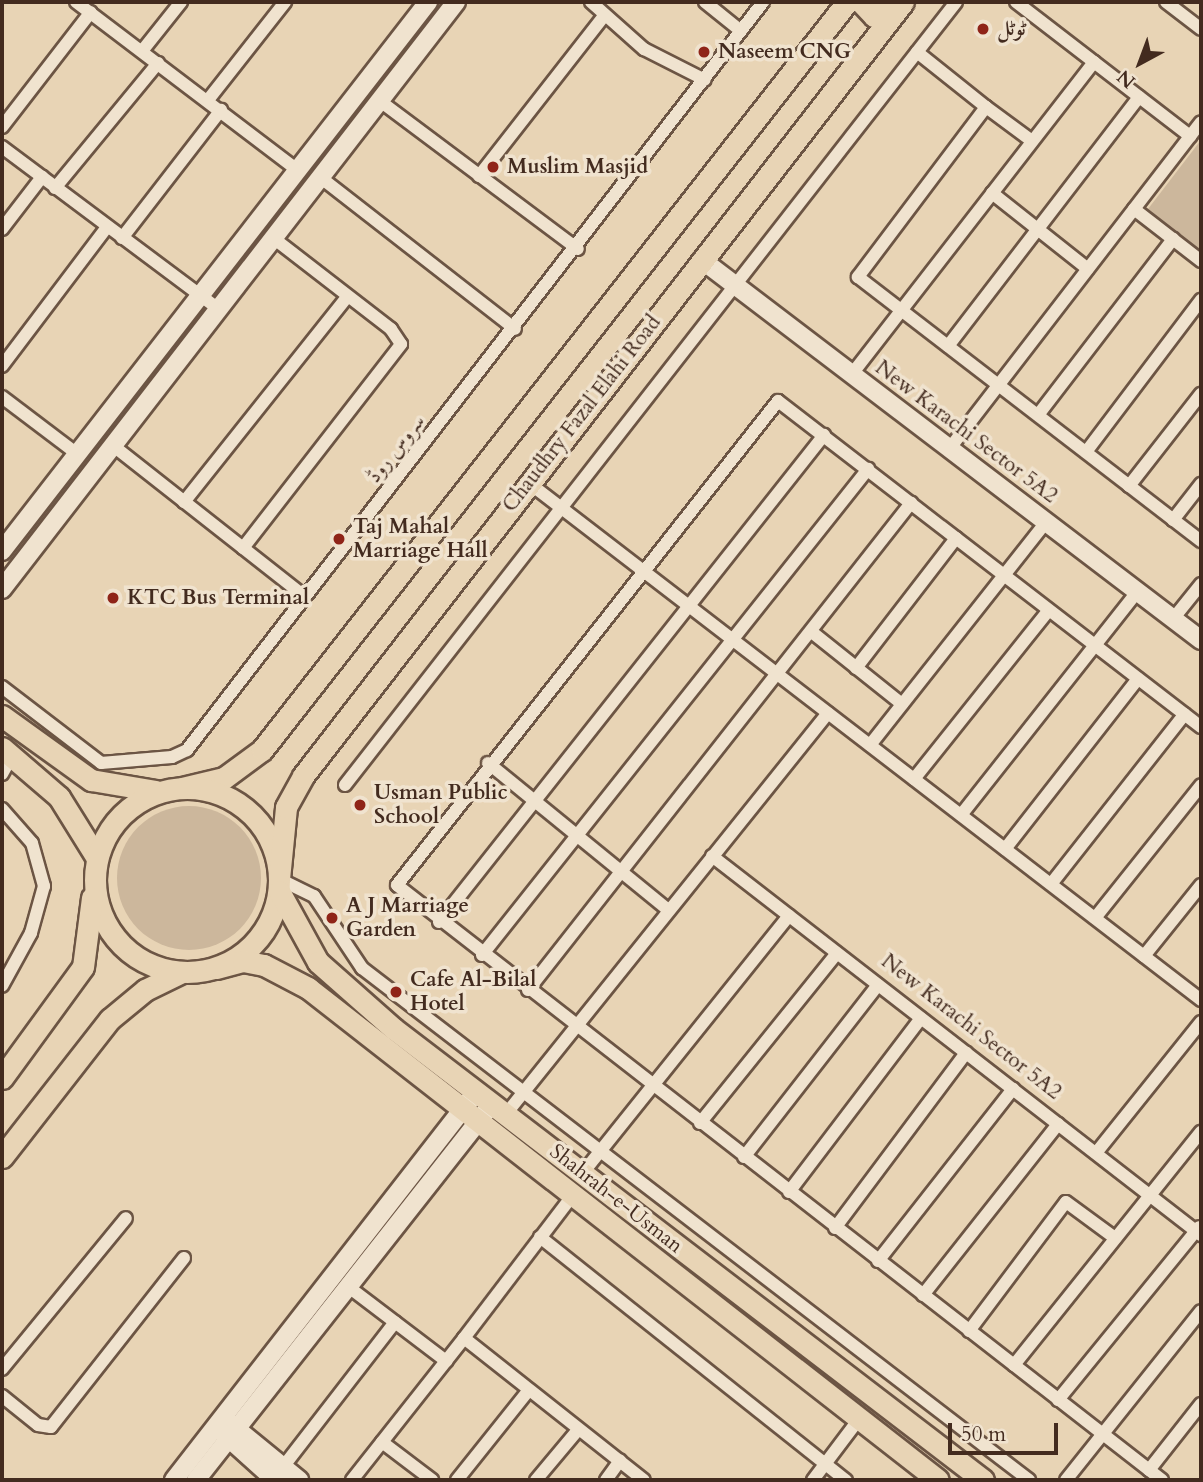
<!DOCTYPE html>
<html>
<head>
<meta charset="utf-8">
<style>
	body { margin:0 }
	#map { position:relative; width:1203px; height:1482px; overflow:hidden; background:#e8d4b5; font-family:Cardo,Amiri,serif }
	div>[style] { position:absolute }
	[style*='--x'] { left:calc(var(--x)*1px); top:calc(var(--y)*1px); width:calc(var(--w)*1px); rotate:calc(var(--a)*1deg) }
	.green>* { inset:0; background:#ccb79c }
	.round { border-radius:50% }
	.roads { filter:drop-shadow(2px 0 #6c5544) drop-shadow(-2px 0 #6c5544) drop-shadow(0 2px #6c5544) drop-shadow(0 -2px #6c5544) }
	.street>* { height:12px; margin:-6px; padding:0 6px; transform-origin:6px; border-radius:6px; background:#f0e3cf }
	.secondary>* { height:18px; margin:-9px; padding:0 9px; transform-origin:9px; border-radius:9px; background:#f0e3cf }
	.primary>* { height:21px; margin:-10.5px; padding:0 10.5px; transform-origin:10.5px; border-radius:10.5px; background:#e8d4b5 }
	.primary>.ring { margin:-10.5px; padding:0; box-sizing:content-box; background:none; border:21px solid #e8d4b5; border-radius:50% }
	.dots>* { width:19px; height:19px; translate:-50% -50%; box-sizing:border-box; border:4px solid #f0e3cf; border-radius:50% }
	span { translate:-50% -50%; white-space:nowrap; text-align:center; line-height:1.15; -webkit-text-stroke:7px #f0e3cf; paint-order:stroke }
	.poi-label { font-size:21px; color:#432b1f; font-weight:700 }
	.left { translate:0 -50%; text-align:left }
	.street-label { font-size:21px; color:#432b1f }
	.frame { position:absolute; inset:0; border:4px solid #432b1f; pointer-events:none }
	.north { position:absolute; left:1105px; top:28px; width:70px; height:70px; -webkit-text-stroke:5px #f0e3cf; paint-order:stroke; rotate:221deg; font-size:19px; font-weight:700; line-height:28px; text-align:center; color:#432b1f }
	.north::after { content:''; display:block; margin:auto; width:24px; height:32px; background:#432b1f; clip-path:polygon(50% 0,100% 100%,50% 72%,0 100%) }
	.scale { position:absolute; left:948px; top:1423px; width:110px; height:32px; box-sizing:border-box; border:4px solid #432b1f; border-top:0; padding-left:9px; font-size:21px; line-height:24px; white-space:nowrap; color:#432b1f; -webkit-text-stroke:5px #f0e3cf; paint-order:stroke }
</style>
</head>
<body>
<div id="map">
	<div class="green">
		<div style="clip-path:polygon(1201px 140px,1201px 251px,1148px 209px)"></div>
		<div class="round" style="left:117px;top:806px;width:144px;height:144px"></div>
	</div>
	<div class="roads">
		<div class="street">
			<div style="--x:76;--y:2;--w:276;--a:37.2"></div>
			<div style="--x:591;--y:2;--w:71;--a:41.6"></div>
			<div style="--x:644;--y:49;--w:68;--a:26.9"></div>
			<div style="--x:705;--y:2;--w:46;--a:38.9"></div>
			<div style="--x:1016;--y:2;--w:220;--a:37.6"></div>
			<div style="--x:1166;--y:2;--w:44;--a:37.6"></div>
			<div style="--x:142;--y:51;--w:63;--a:-51.5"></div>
			<div style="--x:917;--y:52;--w:88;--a:38.6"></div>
			<div style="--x:986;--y:107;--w:213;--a:127"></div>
			<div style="--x:858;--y:277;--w:433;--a:37.6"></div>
			<div style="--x:208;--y:100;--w:125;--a:-51.8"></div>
			<div style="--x:380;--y:101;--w:247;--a:36.8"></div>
			<div style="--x:986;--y:107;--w:57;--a:36.5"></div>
			<div style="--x:2;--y:127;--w:145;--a:-52.3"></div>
			<div style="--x:2;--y:147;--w:269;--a:36.8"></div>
			<div style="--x:479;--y:176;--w:203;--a:-52"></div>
			<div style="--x:320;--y:177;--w:247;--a:37.9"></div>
			<div style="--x:55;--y:188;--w:162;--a:-50.5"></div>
			<div style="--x:992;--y:193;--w:122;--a:38.4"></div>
			<div style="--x:1134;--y:209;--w:85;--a:37.8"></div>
			<div style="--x:2;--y:229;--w:66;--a:-52.4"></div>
			<div style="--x:122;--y:238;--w:162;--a:-52.3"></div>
			<div style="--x:948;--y:346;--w:314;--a:-52.5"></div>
			<div style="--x:2;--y:366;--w:174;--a:-52.9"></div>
			<div style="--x:852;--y:374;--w:395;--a:-52.2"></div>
			<div style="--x:2;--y:397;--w:93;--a:37.1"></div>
			<div style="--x:1038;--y:415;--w:222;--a:-52.5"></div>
			<div style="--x:111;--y:444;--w:246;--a:38.2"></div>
			<div style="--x:950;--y:448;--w:411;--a:-52.4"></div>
			<div style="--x:1086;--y:452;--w:191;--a:-52.9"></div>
			<div style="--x:529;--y:483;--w:848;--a:37.57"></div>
			<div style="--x:1129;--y:486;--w:117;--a:-52"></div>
			<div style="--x:184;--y:502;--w:262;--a:-51.5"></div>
			<div style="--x:1173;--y:520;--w:46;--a:-52.1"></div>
			<div style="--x:243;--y:548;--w:258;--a:-52.2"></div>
			<div style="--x:401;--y:344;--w:18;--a:-124"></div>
			<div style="--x:391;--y:329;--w:150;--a:-142.3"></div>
			<div style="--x:1173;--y:619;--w:45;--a:-51.3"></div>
			<div style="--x:813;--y:633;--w:114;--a:38.6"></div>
			<div style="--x:856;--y:668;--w:164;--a:-52.4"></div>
			<div style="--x:2;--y:687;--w:125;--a:37.5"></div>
			<div style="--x:101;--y:763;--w:71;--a:-4.8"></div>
			<div style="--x:172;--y:757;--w:17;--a:-25"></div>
			<div style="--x:187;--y:750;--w:944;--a:-52.4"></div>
			<div style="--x:870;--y:745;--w:284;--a:-51.7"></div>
			<div style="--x:488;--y:763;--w:232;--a:39.2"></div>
			<div style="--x:2;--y:774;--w:21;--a:-61"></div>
			<div style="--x:914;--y:779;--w:216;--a:-51.4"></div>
			<div style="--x:345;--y:785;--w:993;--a:-52.03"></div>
			<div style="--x:2;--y:809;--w:45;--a:48.6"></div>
			<div style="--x:32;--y:843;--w:45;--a:74.4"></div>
			<div style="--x:44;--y:886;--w:49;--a:105.5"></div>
			<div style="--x:31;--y:933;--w:60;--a:118.7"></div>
			<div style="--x:961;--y:815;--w:285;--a:-51.7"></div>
			<div style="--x:1005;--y:849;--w:216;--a:-52"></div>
			<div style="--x:712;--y:856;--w:619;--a:37.78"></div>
			<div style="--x:279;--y:879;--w:39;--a:26"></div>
			<div style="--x:314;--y:896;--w:87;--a:56.3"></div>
			<div style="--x:362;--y:968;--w:841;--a:37.51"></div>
			<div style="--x:1051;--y:884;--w:216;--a:-51.8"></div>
			<div style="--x:1095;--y:918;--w:170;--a:-51.4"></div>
			<div style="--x:439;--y:922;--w:621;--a:-51.67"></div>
			<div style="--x:482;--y:955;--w:621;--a:-51.54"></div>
			<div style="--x:1144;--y:956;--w:91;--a:-51.2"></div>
			<div style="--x:528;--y:990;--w:620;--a:-51.82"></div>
			<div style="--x:506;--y:1114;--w:514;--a:-51.24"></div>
			<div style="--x:700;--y:1123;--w:218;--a:-51.1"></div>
			<div style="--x:1096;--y:1153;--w:168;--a:-51.3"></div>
			<div style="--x:744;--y:1157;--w:218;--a:-52.1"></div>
			<div style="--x:582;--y:1174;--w:331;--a:-51.3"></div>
			<div style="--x:789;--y:1192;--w:218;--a:-52.8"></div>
			<div style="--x:835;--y:1228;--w:219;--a:-53.2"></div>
			<div style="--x:540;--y:1237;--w:391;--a:38.5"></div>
			<div style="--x:878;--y:1261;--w:219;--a:-51.9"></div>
			<div style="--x:350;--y:1288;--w:121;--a:37.2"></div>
			<div style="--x:923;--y:1295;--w:218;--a:-51.7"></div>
			<div style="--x:969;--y:1331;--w:161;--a:-53.1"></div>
			<div style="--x:1066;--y:1202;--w:61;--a:36.3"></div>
			<div style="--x:464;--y:1338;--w:178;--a:-52.7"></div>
			<div style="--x:1014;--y:1365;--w:299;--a:-51.3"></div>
			<div style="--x:2;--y:1369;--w:195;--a:-50.6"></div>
			<div style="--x:2;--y:1396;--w:46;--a:38.9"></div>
			<div style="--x:38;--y:1425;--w:13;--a:9"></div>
			<div style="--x:51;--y:1427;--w:215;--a:-51.8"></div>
			<div style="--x:1058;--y:1400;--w:223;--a:-50.8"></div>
			<div style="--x:382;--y:1442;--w:63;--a:37.2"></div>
			<div style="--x:283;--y:1467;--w:183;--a:-52.3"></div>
			<div style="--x:1149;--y:1470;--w:84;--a:-51.8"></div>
			<div style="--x:352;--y:1480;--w:181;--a:-51.7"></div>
			<div style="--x:464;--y:1338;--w:229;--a:38.3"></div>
			<div style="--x:457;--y:1480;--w:114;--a:-51.4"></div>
			<div style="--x:536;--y:1480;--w:65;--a:-50"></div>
			<div style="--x:606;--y:1480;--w:24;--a:-54"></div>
			<div style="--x:813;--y:1480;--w:76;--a:-53"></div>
			<div style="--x:1066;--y:1480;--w:216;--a:-51.4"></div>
			<div style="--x:1162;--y:1480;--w:969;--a:-142.13"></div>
			<div style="--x:397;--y:885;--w:616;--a:-51.79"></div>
			<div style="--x:778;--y:401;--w:534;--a:37.62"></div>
		</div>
		<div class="secondary">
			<div style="--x:702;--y:260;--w:627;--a:37.29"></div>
			<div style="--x:2;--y:551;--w:695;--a:-52.19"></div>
			<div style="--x:2;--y:589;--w:742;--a:-52.28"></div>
			<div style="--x:228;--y:1422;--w:92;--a:39.2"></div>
			<div style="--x:223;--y:1433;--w:70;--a:42.1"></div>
			<div style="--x:174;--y:1480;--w:483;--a:-52.1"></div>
			<div style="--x:196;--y:1480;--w:479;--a:-51.8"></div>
		</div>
		<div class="primary">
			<div style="--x:861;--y:2;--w:19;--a:47"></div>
			<div style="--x:874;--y:16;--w:21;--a:-41"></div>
			<div style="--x:2;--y:716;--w:110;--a:35.7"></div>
			<div style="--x:91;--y:780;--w:66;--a:9.6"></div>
			<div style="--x:2;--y:748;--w:75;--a:40.7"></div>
			<div style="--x:59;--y:797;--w:72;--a:58.1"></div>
			<div style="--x:182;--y:788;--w:43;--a:-13.4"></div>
			<div style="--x:224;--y:778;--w:47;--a:-36.4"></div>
			<div style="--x:262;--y:750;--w:950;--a:-51.97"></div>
			<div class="ring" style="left:95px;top:788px;width:163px;height:163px"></div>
			<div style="--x:279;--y:879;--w:72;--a:-84.4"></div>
			<div style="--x:286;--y:807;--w:35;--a:-61"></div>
			<div style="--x:303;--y:776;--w:979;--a:-52.22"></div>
			<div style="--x:279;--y:891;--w:81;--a:61.2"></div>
			<div style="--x:318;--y:962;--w:101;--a:41.4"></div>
			<div style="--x:394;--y:1029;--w:742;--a:37.44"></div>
			<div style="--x:216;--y:968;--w:28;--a:-15"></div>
			<div style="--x:243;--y:961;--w:21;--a:11"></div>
			<div style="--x:264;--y:965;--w:50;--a:27.6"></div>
			<div style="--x:308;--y:988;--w:799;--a:37.99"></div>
			<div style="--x:2;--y:1078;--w:137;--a:-53.9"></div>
			<div style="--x:83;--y:967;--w:70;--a:-82.6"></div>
			<div style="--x:2;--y:1157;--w:175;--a:-52"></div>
			<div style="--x:110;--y:1019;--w:45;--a:-39.6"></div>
			<div style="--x:145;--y:990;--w:41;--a:-25.9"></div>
		</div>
	</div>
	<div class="dots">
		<div style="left:983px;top:29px;background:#8f2418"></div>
		<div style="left:704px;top:52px;background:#8f2418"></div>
		<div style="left:493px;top:167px;background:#8f2418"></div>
		<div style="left:339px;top:539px;background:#8f2418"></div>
		<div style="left:113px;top:598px;background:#8f2418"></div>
		<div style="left:360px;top:805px;background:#8f2418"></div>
		<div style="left:332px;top:918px;background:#8f2418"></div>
		<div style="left:396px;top:992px;background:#8f2418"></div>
	</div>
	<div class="poi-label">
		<span class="left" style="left:997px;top:29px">ٹوٹل</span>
		<span class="left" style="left:718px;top:52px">Naseem CNG</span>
		<span class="left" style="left:507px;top:167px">Muslim Masjid</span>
		<span class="left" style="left:353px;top:539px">Taj Mahal<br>Marriage Hall</span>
		<span class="left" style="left:127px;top:598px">KTC Bus Terminal</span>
		<span class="left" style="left:374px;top:805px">Usman Public<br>School</span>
		<span class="left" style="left:346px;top:918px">A J Marriage<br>Garden</span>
		<span class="left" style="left:410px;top:992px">Cafe Al-Bilal<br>Hotel</span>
	</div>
	<div class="street-label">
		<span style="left:582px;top:414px;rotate:-52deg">Chaudhry Fazal Elahi Road</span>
		<span style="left:966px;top:432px;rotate:37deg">New Karachi Sector 5A2</span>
		<span style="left:396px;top:449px;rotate:-52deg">سروس روڈ</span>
		<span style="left:971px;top:1027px;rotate:38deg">New Karachi Sector 5A2</span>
		<span style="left:616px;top:1199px;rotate:38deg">Shahrah-e-Usman</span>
	</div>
	<div class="frame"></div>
	<div class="north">N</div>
	<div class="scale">50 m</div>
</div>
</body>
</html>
